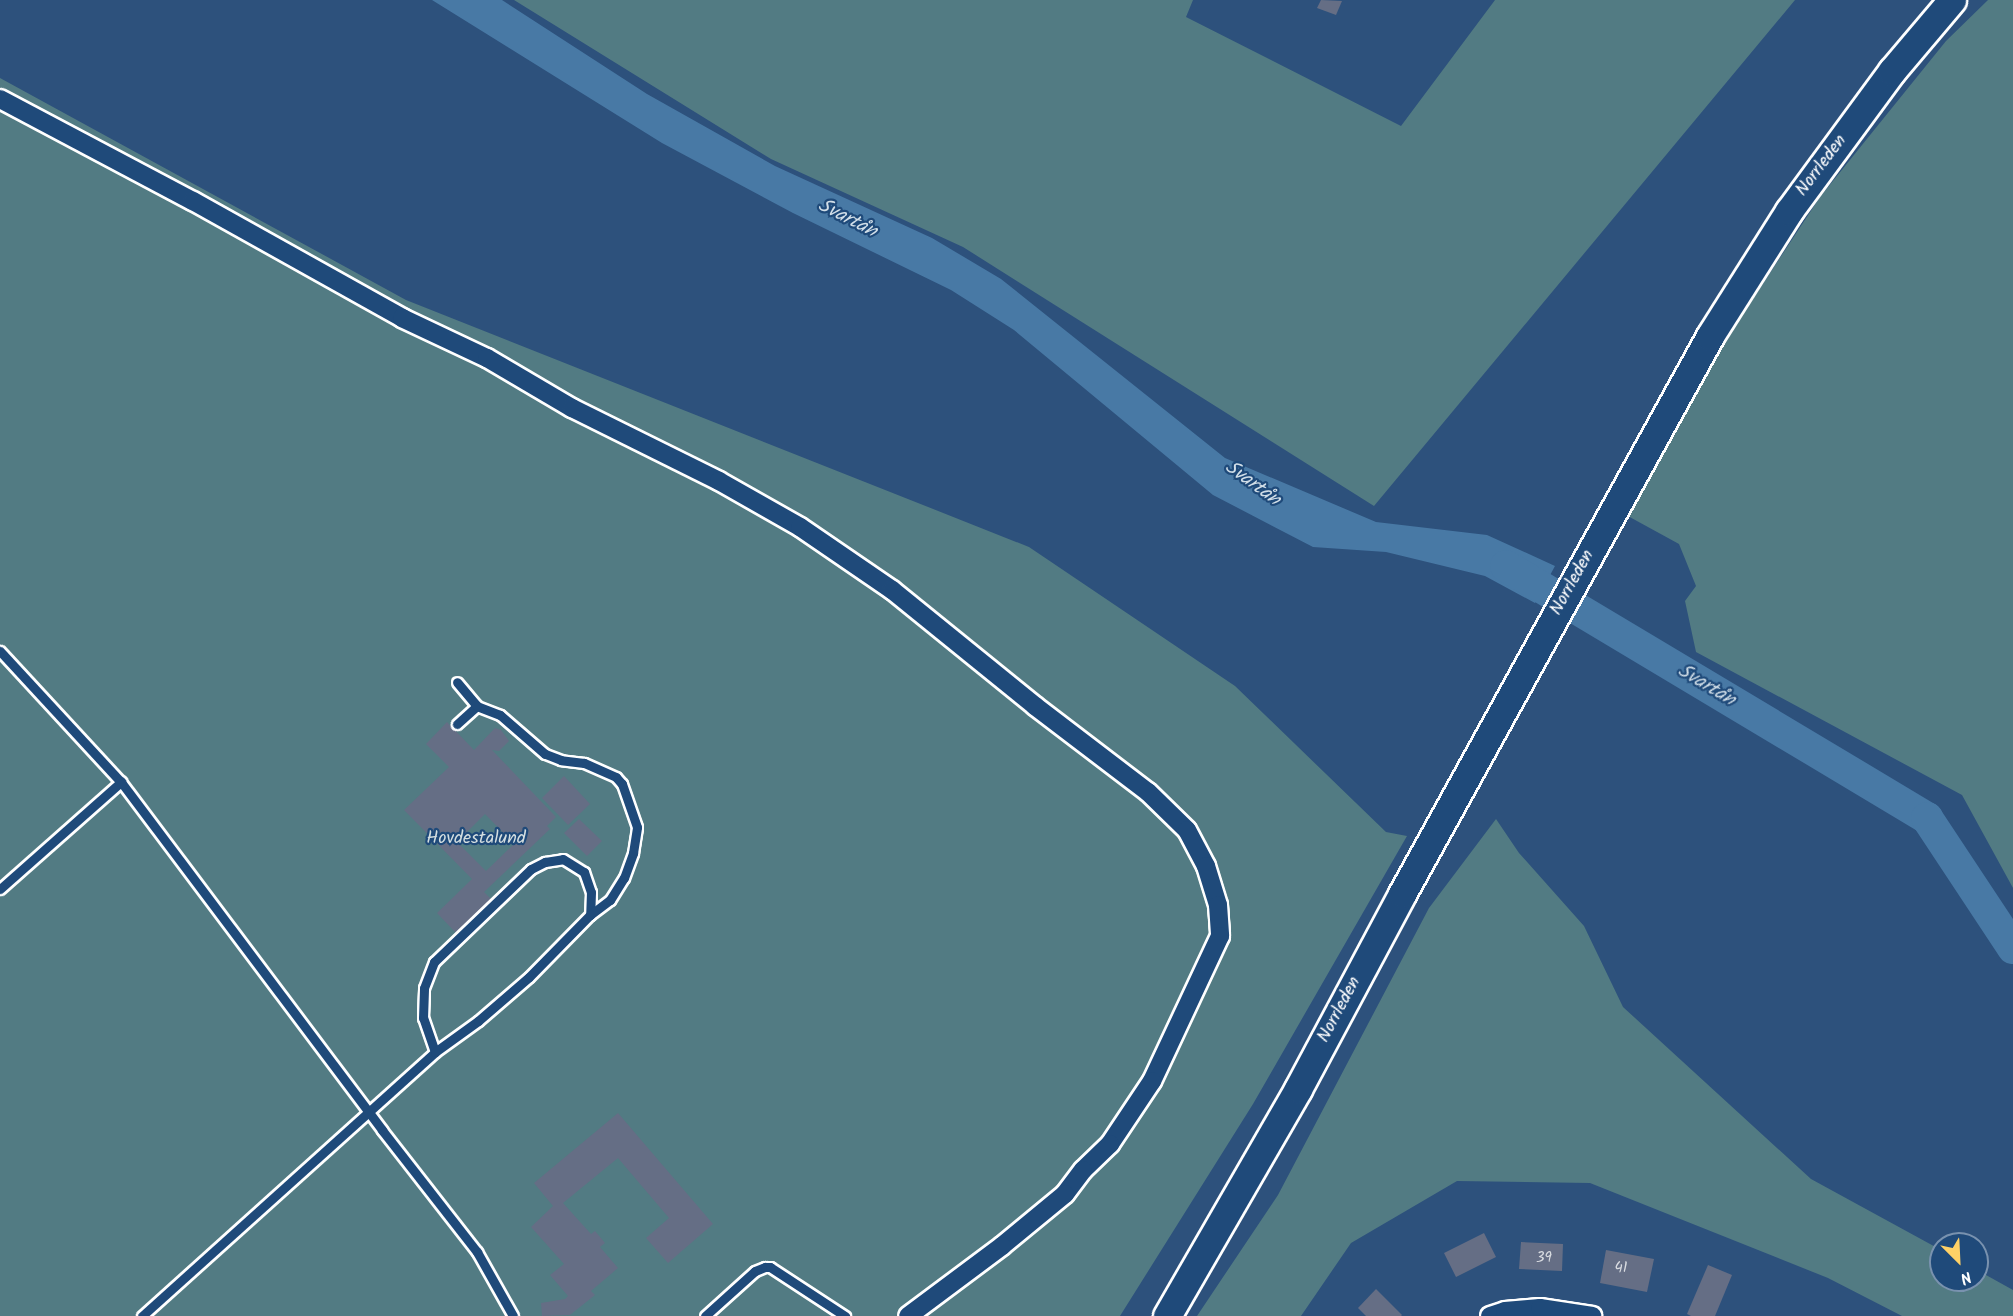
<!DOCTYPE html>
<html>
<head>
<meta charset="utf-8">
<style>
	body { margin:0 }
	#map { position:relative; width:2013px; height:1316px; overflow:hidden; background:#2d517c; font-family:Kalam,sans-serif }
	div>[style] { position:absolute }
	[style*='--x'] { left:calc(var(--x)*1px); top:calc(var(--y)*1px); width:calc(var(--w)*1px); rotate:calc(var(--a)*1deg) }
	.green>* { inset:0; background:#527b83 }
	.water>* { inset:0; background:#4879a5 }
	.river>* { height:32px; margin:-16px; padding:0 16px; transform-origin:16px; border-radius:16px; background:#4879a5 }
	.building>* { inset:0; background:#656e85 }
	.roads { filter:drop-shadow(2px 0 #fff) drop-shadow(-2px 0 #fff) drop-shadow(0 2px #fff) drop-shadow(0 -2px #fff) }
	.service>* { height:9px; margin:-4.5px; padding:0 4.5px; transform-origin:4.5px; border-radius:4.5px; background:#1f4a7a }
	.minor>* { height:18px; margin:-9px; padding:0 9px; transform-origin:9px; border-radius:9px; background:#1f4a7a }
	.secondary>* { height:27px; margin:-13.5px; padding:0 13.5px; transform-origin:13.5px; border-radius:13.5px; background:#1f4a7a }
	span { translate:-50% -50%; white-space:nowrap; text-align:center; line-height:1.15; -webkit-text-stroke:4.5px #1f4a7a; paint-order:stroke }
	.number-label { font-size:15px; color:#d8dbe0 }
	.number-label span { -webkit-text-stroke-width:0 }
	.street-label { font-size:18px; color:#fff }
	.park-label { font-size:18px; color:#d4dee0 }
	.water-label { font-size:20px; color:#d1dee8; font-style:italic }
	.north { position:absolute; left:1929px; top:1232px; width:60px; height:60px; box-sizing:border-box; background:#1f4a7a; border:2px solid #7992af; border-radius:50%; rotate:156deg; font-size:16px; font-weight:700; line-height:24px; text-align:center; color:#fff }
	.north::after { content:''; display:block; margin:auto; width:21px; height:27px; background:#ffd166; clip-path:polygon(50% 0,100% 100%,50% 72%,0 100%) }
</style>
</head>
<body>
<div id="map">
	<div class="green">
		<div style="clip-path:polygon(514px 0,1193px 0,1186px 17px,1401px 126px,1495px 0,1795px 0,1374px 506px,963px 247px,771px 159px)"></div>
		<div style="clip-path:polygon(1988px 0,2013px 0,2013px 888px,1962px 795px,1696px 652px,1685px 601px,1696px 586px,1679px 544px,1626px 515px,1697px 384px,1820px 197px,1946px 41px)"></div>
		<div style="clip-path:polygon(0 78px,406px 300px,1029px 547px,1235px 686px,1386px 832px,1407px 836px,1253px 1104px,1120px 1316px,0 1316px)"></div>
		<div style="clip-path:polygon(1496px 819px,1519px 853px,1584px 926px,1623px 1007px,1811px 1179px,1941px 1250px,1941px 1280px,1977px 1280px,1977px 1270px,2013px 1290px,2013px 1316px,1902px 1316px,1828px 1278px,1590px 1183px,1457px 1181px,1351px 1243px,1301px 1316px,1197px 1316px,1278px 1195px,1429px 908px)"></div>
	</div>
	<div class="water">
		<div style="clip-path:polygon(432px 0,502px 0,647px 94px,775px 166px,932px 238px,1001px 279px,1225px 458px,1376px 522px,1487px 535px,1555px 566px,1535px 603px,1485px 576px,1386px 552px,1313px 547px,1213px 495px,1014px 330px,951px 290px,793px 213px,662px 143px)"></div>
	</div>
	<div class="river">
		<div style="--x:1506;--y:566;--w:491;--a:30.9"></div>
		<div style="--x:1927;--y:818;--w:156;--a:56.5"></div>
	</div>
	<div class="building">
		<div style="clip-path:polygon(1321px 0,1342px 1px,1336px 15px,1317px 8px)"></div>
		<div style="clip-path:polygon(evenodd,447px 722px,474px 750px,495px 728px,501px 730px,509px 741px,499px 751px,492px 750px,556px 817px,547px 826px,550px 829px,484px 892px,492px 900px,456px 933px,437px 913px,472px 879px,404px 810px,449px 767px,426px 744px,447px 722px,485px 814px,514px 844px,486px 871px,457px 842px,485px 814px)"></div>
		<div style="clip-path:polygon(564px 776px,590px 804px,568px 825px,542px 798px)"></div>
		<div style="clip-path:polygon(579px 819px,602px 841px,587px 856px,564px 833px)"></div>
		<div style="clip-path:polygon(618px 1113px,713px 1224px,668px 1263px,646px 1238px,669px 1218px,618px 1158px,563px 1203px,591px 1234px,595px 1231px,605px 1243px,600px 1247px,618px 1268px,591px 1291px,595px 1295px,570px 1315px,542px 1316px,541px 1303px,565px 1299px,568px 1296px,550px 1275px,564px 1264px,531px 1227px,553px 1206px,534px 1183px)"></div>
		<div style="clip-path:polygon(1484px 1233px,1496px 1257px,1456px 1277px,1444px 1253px)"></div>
		<div style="clip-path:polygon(1521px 1242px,1563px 1244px,1562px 1271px,1519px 1269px)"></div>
		<div style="clip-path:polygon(1606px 1250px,1654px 1259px,1647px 1292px,1600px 1283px)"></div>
		<div style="clip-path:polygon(1708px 1265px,1732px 1275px,1715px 1316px,1691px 1316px,1687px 1314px)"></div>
		<div style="clip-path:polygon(1376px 1289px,1402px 1315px,1401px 1316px,1366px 1316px,1358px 1308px)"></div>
	</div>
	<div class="roads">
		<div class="service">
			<div style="--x:0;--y:651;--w:178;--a:47.3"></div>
			<div style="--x:121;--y:782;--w:435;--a:53.1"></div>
			<div style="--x:382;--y:1130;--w:155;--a:52.1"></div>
			<div style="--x:477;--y:1252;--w:73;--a:60.6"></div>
			<div style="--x:457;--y:724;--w:27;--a:-42"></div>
			<div style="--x:0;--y:889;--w:162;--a:-41.5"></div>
			<div style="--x:435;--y:1052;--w:36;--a:-109"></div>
			<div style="--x:423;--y:1018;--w:30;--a:-88"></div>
			<div style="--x:424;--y:988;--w:28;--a:-69"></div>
			<div style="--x:434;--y:962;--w:134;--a:-43.8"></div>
			<div style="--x:531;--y:869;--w:16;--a:-27"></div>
			<div style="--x:545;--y:862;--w:18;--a:-9"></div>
			<div style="--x:563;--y:859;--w:25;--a:32"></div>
			<div style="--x:584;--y:872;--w:21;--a:71"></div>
			<div style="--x:591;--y:892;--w:23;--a:92"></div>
			<div style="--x:142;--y:1316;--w:394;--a:-42"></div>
			<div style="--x:435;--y:1052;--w:53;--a:-35.8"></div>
			<div style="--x:478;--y:1021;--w:67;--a:-40.8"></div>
			<div style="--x:529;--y:977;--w:87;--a:-45.5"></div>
			<div style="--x:590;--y:915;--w:25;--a:-37"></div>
			<div style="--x:610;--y:900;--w:26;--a:-58"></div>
			<div style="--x:624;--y:878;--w:27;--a:-70"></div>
			<div style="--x:633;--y:853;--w:26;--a:-81"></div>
			<div style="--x:637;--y:827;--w:46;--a:-109.2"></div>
			<div style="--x:622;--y:784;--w:9;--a:-131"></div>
			<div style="--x:616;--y:777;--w:35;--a:-156"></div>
			<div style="--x:584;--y:763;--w:23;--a:-173"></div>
			<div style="--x:561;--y:760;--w:17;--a:-159"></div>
			<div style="--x:545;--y:754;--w:60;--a:-139.1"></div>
			<div style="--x:500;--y:715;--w:25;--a:-159"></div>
			<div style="--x:477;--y:706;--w:31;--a:-130"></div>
			<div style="--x:705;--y:1316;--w:67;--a:-42"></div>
			<div style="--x:755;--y:1271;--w:11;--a:-22"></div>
			<div style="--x:765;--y:1267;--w:5;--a:0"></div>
			<div style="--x:770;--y:1267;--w:90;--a:33.2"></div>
		</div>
		<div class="minor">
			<div style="--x:0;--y:99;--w:218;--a:27.9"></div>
			<div style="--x:193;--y:201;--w:240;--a:29.2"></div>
			<div style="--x:402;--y:318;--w:94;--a:25.2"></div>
			<div style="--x:487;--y:358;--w:99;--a:30.5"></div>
			<div style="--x:572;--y:408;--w:164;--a:26.4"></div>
			<div style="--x:719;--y:481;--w:93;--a:29.6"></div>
			<div style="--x:800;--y:527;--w:112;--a:34.4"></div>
			<div style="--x:892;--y:590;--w:184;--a:39"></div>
			<div style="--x:1035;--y:706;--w:142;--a:37.3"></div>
			<div style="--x:1148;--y:792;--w:54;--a:44.3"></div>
			<div style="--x:1187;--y:830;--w:41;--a:62.2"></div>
			<div style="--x:1206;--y:866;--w:41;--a:72.9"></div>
			<div style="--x:1218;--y:905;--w:31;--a:86"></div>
			<div style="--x:1220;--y:936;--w:160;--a:115.1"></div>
			<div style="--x:1152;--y:1081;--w:76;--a:123.7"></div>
			<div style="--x:1110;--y:1144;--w:37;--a:136"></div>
			<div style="--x:1083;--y:1170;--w:30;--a:127"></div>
			<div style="--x:1065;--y:1194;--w:82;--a:140.5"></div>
			<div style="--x:1002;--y:1246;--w:117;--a:143.3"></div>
			<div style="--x:1490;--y:1316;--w:16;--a:-18"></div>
			<div style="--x:1505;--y:1311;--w:35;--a:-5"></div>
			<div style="--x:1540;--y:1308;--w:53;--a:8.7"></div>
		</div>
		<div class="secondary">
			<div style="--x:1167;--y:1316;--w:262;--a:-60"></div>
			<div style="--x:1298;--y:1089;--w:221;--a:-61.9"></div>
			<div style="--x:1402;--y:894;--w:637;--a:-61.1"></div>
			<div style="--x:1710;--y:336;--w:148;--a:-57.7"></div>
			<div style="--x:1789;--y:211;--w:174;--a:-53.7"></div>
			<div style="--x:1892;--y:71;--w:93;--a:-49.8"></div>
		</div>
	</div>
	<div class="number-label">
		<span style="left:1544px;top:1259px">39</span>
		<span style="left:1621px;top:1269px">41</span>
	</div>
	<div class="street-label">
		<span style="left:1822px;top:166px;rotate:-53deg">Norrleden</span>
		<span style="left:1573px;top:583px;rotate:-61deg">Norrleden</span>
		<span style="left:1340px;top:1010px;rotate:-62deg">Norrleden</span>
	</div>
	<div class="park-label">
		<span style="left:476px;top:839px">Hovdestalund</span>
	</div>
	<div class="water-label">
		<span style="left:847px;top:219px;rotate:27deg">Svartån</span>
		<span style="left:1252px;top:484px;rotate:36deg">Svartån</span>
		<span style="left:1706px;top:686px;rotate:31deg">Svartån</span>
	</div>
	<div class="north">N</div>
</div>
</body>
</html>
